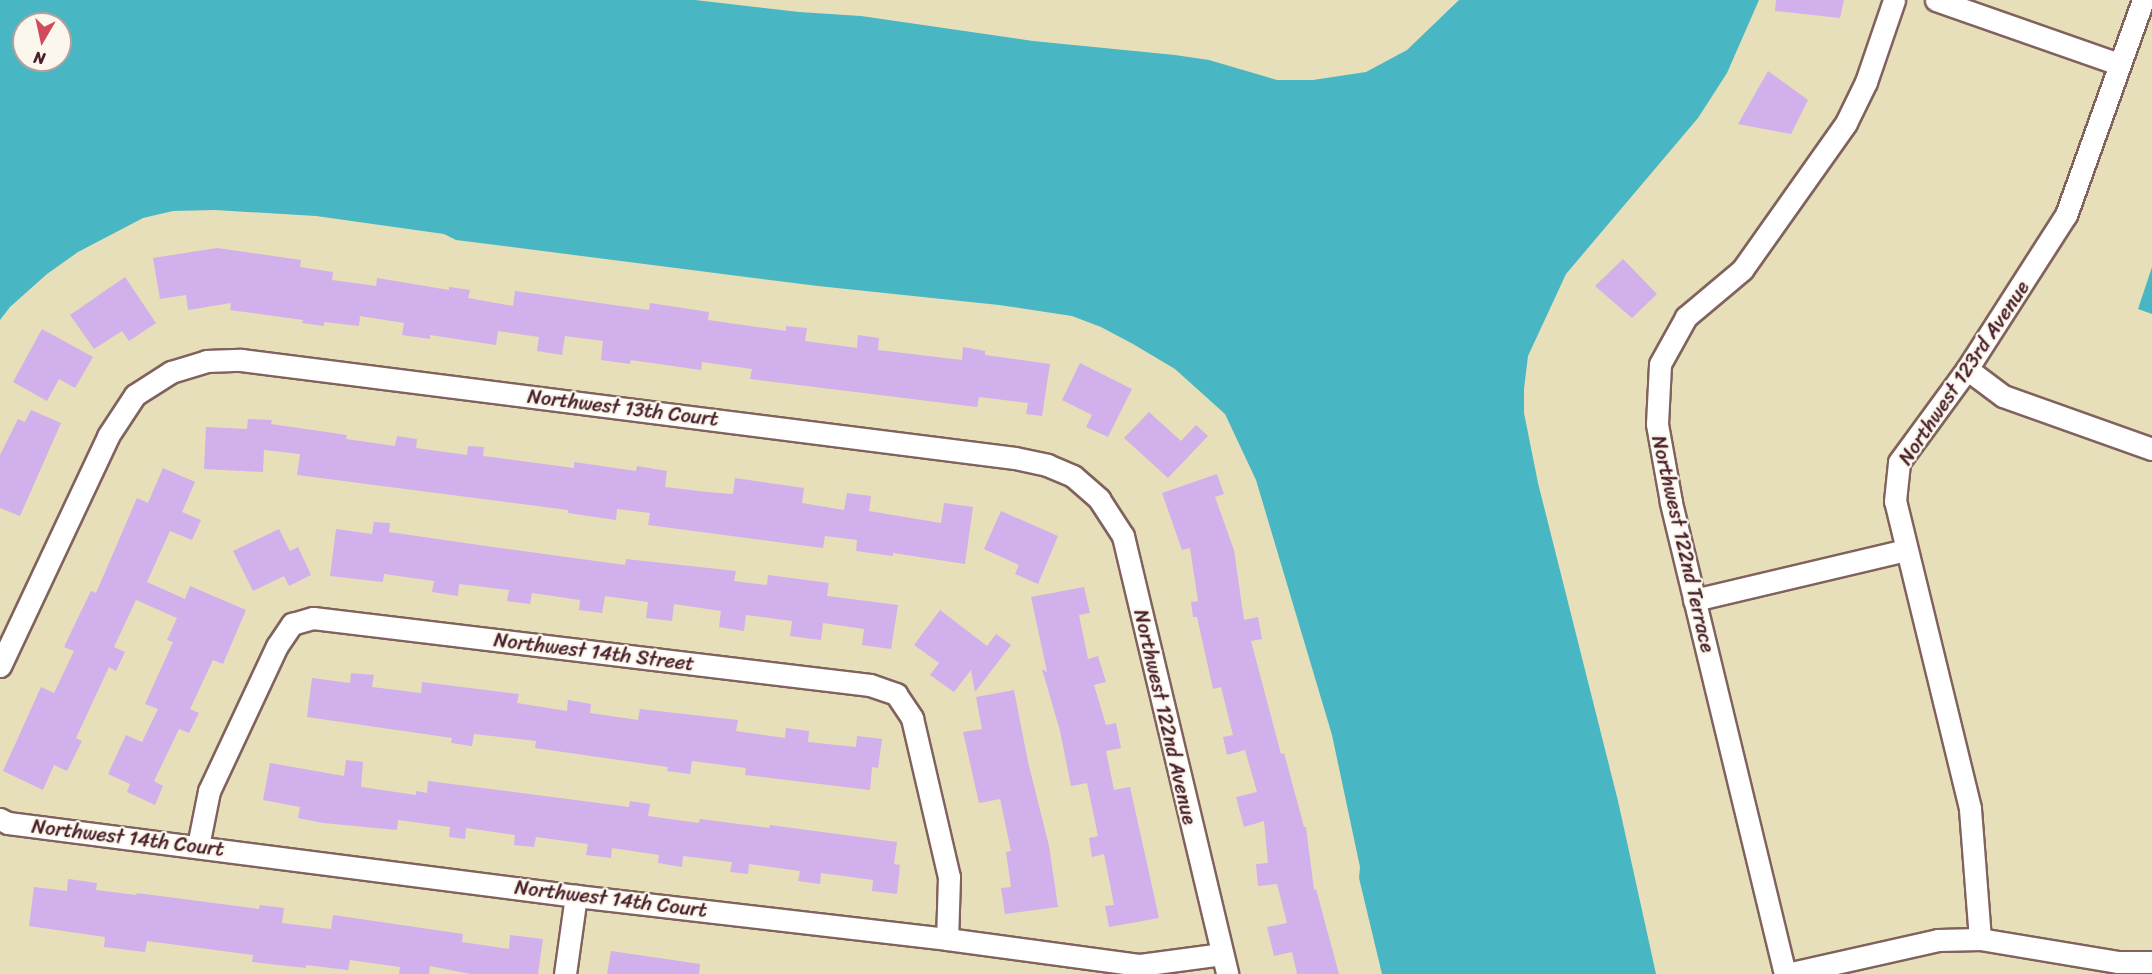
<!DOCTYPE html>
<html>
<head>
<meta charset="utf-8">
<style>
	body { margin:0 }
	#map { position:relative; width:2152px; height:974px; overflow:hidden; background:#e7dfb9; font-family:Sriracha,sans-serif }
	div>[style] { position:absolute }
	[style*='--x'] { left:calc(var(--x)*1px); top:calc(var(--y)*1px); width:calc(var(--w)*1px); rotate:calc(var(--a)*1deg) }
	.water>* { inset:0; background:#48b6c3 }
	.building>* { inset:0; background:#d1b0eb }
	.roads { filter:drop-shadow(2px 0 #81625d) drop-shadow(-2px 0 #81625d) drop-shadow(0 2px #81625d) drop-shadow(0 -2px #81625d) }
	.minor>* { height:21px; margin:-10.5px; padding:0 10.5px; transform-origin:10.5px; border-radius:10.5px; background:#fff }
	span { translate:-50% -50%; white-space:nowrap; text-align:center; line-height:1.15; -webkit-text-stroke:4.5px #fbf7ec; paint-order:stroke }
	.street-label { font-size:20px; color:#4a1f2b }
	.north { position:absolute; left:12px; top:12px; width:60px; height:60px; box-sizing:border-box; background:#fbf7ec; border:2px solid #b4a19f; border-radius:50%; rotate:189deg; font-size:16px; font-weight:700; line-height:24px; text-align:center; color:#4a1f2b }
	.north::after { content:''; display:block; margin:auto; width:21px; height:27px; background:#d1495b; clip-path:polygon(50% 0,100% 100%,50% 72%,0 100%) }
</style>
</head>
<body>
<div id="map">
	<div class="water">
		<div style="clip-path:polygon(evenodd,0 0,695px 0,799px 12px,861px 16px,1033px 41px,1175px 55px,1209px 60px,1277px 80px,1313px 80px,1366px 72px,1407px 50px,1459px 0,1759px 0,1727px 73px,1698px 118px,1566px 274px,1528px 356px,1524px 389px,1524px 413px,1538px 483px,1618px 801px,1656px 974px,1382px 974px,1359px 878px,1360px 867px,1332px 735px,1256px 480px,1225px 414px,1175px 369px,1133px 344px,1101px 327px,1072px 316px,999px 305px,818px 286px,456px 240px,444px 234px,316px 216px,215px 210px,173px 211px,143px 218px,78px 252px,47px 274px,10px 307px,0 320px,0 0,24px 24px,60px 24px,60px 60px,24px 60px,24px 24px)"></div>
		<div style="clip-path:polygon(2152px 267px,2152px 314px,2138px 309px)"></div>
	</div>
	<div class="building">
		<div style="clip-path:polygon(1776px 0,1844px 0,1840px 18px,1775px 11px)"></div>
		<div style="clip-path:polygon(1768px 71px,1808px 100px,1791px 134px,1738px 124px)"></div>
		<div style="clip-path:polygon(217px 248px,301px 260px,300px 267px,333px 272px,332px 280px,376px 286px,377px 278px,449px 290px,449px 287px,470px 290px,468px 298px,513px 306px,515px 291px,649px 310px,650px 303px,709px 312px,708px 320px,786px 331px,786px 326px,807px 328px,805px 341px,857px 348px,858px 335px,879px 338px,878px 350px,962px 360px,963px 347px,985px 351px,985px 355px,1050px 364px,1042px 416px,1026px 414px,1028px 403px,979px 397px,977px 407px,750px 379px,752px 369px,702px 362px,701px 370px,631px 360px,630px 364px,601px 360px,603px 341px,565px 336px,562px 355px,537px 351px,539px 337px,498px 331px,496px 345px,430px 335px,430px 339px,402px 335px,404px 323px,360px 316px,359px 326px,324px 322px,324px 326px,302px 323px,303px 320px,230px 310px,231px 303px,188px 310px,186px 295px,160px 299px,153px 258px)"></div>
		<div style="clip-path:polygon(1623px 259px,1657px 294px,1632px 318px,1595px 286px)"></div>
		<div style="clip-path:polygon(125px 277px,156px 323px,129px 341px,122px 331px,94px 349px,70px 315px)"></div>
		<div style="clip-path:polygon(42px 329px,93px 357px,75px 388px,59px 379px,47px 401px,13px 382px)"></div>
		<div style="clip-path:polygon(1080px 363px,1132px 389px,1108px 437px,1086px 427px,1092px 415px,1062px 400px)"></div>
		<div style="clip-path:polygon(31px 410px,61px 423px,20px 516px,0 508px,0 455px,18px 419px,25px 422px)"></div>
		<div style="clip-path:polygon(1149px 412px,1181px 441px,1196px 425px,1208px 436px,1168px 478px,1124px 438px)"></div>
		<div style="clip-path:polygon(248px 419px,272px 420px,271px 424px,347px 435px,346px 439px,395px 446px,397px 436px,417px 439px,416px 448px,467px 455px,468px 446px,484px 447px,483px 456px,574px 468px,574px 462px,636px 471px,637px 466px,667px 471px,665px 487px,707px 492px,733px 494px,735px 478px,804px 488px,802px 503px,844px 510px,847px 493px,871px 496px,869px 511px,941px 523px,944px 503px,973px 507px,965px 564px,893px 553px,893px 556px,856px 551px,857px 540px,825px 536px,823px 548px,648px 525px,650px 513px,617px 509px,616px 520px,568px 513px,568px 510px,297px 475px,300px 454px,264px 450px,263px 472px,204px 469px,206px 427px,247px 429px)"></div>
		<div style="clip-path:polygon(163px 468px,195px 482px,182px 512px,201px 520px,192px 540px,170px 531px,147px 582px,185px 599px,190px 586px,246px 610px,223px 664px,213px 660px,190px 709px,199px 713px,189px 733px,179px 729px,154px 781px,163px 786px,155px 805px,127px 792px,130px 784px,108px 774px,126px 735px,142px 742px,158px 709px,145px 704px,173px 642px,167px 640px,177px 618px,136px 600px,114px 647px,125px 652px,116px 671px,109px 667px,76px 738px,82px 741px,67px 771px,54px 765px,43px 790px,3px 771px,41px 687px,54px 693px,74px 651px,64px 647px,73px 628px,91px 591px,96px 593px,137px 498px,148px 503px)"></div>
		<div style="clip-path:polygon(1217px 474px,1224px 494px,1215px 497px,1234px 550px,1244px 620px,1258px 617px,1262px 639px,1251px 641px,1281px 754px,1284px 753px,1304px 827px,1306px 827px,1314px 890px,1316px 889px,1339px 974px,1297px 974px,1292px 952px,1274px 956px,1267px 927px,1287px 923px,1277px 884px,1258px 886px,1256px 864px,1268px 863px,1264px 821px,1244px 827px,1236px 797px,1257px 792px,1245px 750px,1227px 755px,1223px 737px,1233px 735px,1221px 687px,1213px 689px,1197px 617px,1193px 617px,1191px 602px,1198px 601px,1190px 548px,1182px 550px,1162px 493px)"></div>
		<div style="clip-path:polygon(1001px 511px,1058px 536px,1038px 584px,1015px 574px,1019px 565px,984px 549px)"></div>
		<div style="clip-path:polygon(374px 522px,390px 523px,389px 532px,486px 546px,625px 565px,626px 559px,736px 571px,734px 581px,767px 585px,768px 575px,829px 583px,827px 596px,898px 605px,891px 649px,862px 645px,864px 629px,823px 623px,821px 640px,790px 636px,792px 621px,746px 615px,744px 631px,719px 627px,721px 611px,674px 604px,672px 621px,646px 618px,648px 602px,605px 596px,602px 613px,579px 610px,580px 600px,532px 593px,530px 604px,507px 601px,509px 590px,459px 584px,458px 596px,432px 592px,434px 581px,384px 574px,383px 582px,330px 576px,336px 529px,372px 534px)"></div>
		<div style="clip-path:polygon(279px 529px,290px 551px,298px 547px,311px 575px,289px 586px,284px 576px,253px 591px,233px 551px)"></div>
		<div style="clip-path:polygon(1084px 587px,1090px 613px,1079px 615px,1088px 659px,1098px 656px,1106px 682px,1094px 685px,1106px 725px,1116px 723px,1121px 748px,1106px 751px,1114px 790px,1130px 787px,1159px 918px,1109px 927px,1105px 906px,1114px 905px,1104px 854px,1092px 857px,1089px 838px,1098px 836px,1087px 783px,1071px 786px,1060px 731px,1042px 669px,1047px 672px,1031px 597px)"></div>
		<div style="clip-path:polygon(940px 610px,987px 646px,996px 634px,1011px 645px,975px 692px,971px 670px,954px 692px,930px 675px,939px 663px,914px 645px)"></div>
		<div style="clip-path:polygon(351px 673px,374px 675px,372px 687px,421px 693px,422px 682px,519px 694px,517px 703px,567px 711px,568px 700px,591px 704px,590px 713px,638px 720px,640px 709px,738px 720px,736px 731px,785px 738px,786px 728px,809px 731px,808px 742px,856px 747px,857px 736px,882px 739px,878px 768px,872px 767px,870px 790px,745px 775px,746px 768px,692px 761px,690px 774px,667px 771px,668px 767px,535px 748px,536px 741px,474px 734px,472px 746px,451px 743px,452px 738px,307px 717px,312px 678px,350px 683px)"></div>
		<div style="clip-path:polygon(1014px 690px,1028px 762px,1049px 846px,1058px 907px,1005px 914px,1001px 888px,1011px 887px,1006px 852px,1011px 851px,1000px 799px,979px 803px,963px 732px,982px 729px,976px 697px)"></div>
		<div style="clip-path:polygon(346px 760px,363px 762px,361px 787px,416px 795px,416px 791px,427px 793px,428px 781px,629px 807px,630px 801px,650px 804px,648px 816px,699px 823px,700px 819px,769px 828px,770px 825px,897px 842px,894px 864px,900px 865px,897px 894px,872px 891px,873px 880px,821px 873px,820px 884px,798px 881px,800px 871px,749px 864px,748px 874px,730px 872px,732px 862px,683px 856px,682px 867px,658px 863px,659px 855px,612px 848px,611px 858px,586px 855px,588px 844px,536px 837px,534px 847px,514px 845px,515px 835px,466px 828px,465px 839px,449px 837px,450px 827px,398px 820px,397px 830px,323px 823px,298px 818px,300px 807px,263px 800px,270px 763px,344px 776px)"></div>
		<div style="clip-path:polygon(68px 879px,97px 883px,96px 890px,136px 895px,137px 893px,259px 909px,260px 905px,284px 908px,282px 923px,331px 929px,333px 915px,463px 934px,462px 942px,509px 949px,510px 935px,543px 939px,538px 974px,471px 974px,430px 966px,429px 974px,399px 974px,400px 967px,350px 960px,348px 970px,306px 965px,306px 968px,252px 962px,253px 955px,147px 941px,145px 952px,104px 947px,105px 937px,29px 926px,34px 887px,67px 891px)"></div>
		<div style="clip-path:polygon(611px 951px,700px 964px,699px 974px,607px 974px)"></div>
	</div>
	<div class="roads">
		<div class="minor">
			<div style="--x:1936;--y:0;--w:194;--a:19.3"></div>
			<div style="--x:1967;--y:369;--w:45;--a:36.9"></div>
			<div style="--x:2003;--y:396;--w:158;--a:19.6"></div>
			<div style="--x:1694;--y:600;--w:218;--a:-13.3"></div>
			<div style="--x:0;--y:666;--w:254;--a:-64.8"></div>
			<div style="--x:108;--y:436;--w:49;--a:-56.6"></div>
			<div style="--x:135;--y:395;--w:43;--a:-32.6"></div>
			<div style="--x:171;--y:372;--w:37;--a:-17"></div>
			<div style="--x:206;--y:361;--w:35;--a:-2"></div>
			<div style="--x:241;--y:360;--w:780;--a:7.22"></div>
			<div style="--x:1015;--y:458;--w:33;--a:12"></div>
			<div style="--x:1047;--y:465;--w:28;--a:23"></div>
			<div style="--x:1073;--y:476;--w:35;--a:41"></div>
			<div style="--x:1099;--y:499;--w:44;--a:57"></div>
			<div style="--x:1123;--y:536;--w:450;--a:76.6"></div>
			<div style="--x:0;--y:819;--w:9;--a:27"></div>
			<div style="--x:8;--y:823;--w:573;--a:7.32"></div>
			<div style="--x:576;--y:896;--w:373;--a:6.6"></div>
			<div style="--x:947;--y:939;--w:195;--a:7.7"></div>
			<div style="--x:1140;--y:965;--w:83;--a:-7.6"></div>
			<div style="--x:198;--y:846;--w:56;--a:-78.7"></div>
			<div style="--x:209;--y:791;--w:160;--a:-64.9"></div>
			<div style="--x:277;--y:646;--w:27;--a:-56"></div>
			<div style="--x:292;--y:624;--w:22;--a:-16"></div>
			<div style="--x:313;--y:618;--w:561;--a:6.86"></div>
			<div style="--x:870;--y:685;--w:28;--a:19"></div>
			<div style="--x:896;--y:694;--w:29;--a:56"></div>
			<div style="--x:912;--y:718;--w:163;--a:76.9"></div>
			<div style="--x:949;--y:877;--w:62;--a:91.8"></div>
			<div style="--x:1980;--y:939;--w:131;--a:-94.4"></div>
			<div style="--x:1970;--y:808;--w:316;--a:-103.7"></div>
			<div style="--x:1895;--y:501;--w:39;--a:-84"></div>
			<div style="--x:1899;--y:462;--w:115;--a:-53.8"></div>
			<div style="--x:1967;--y:369;--w:183;--a:-57.3"></div>
			<div style="--x:2066;--y:215;--w:228;--a:-70.3"></div>
			<div style="--x:565;--y:974;--w:79;--a:-82"></div>
			<div style="--x:1785;--y:974;--w:486;--a:-103.6"></div>
			<div style="--x:1671;--y:502;--w:79;--a:-100.2"></div>
			<div style="--x:1657;--y:424;--w:60;--a:-87.1"></div>
			<div style="--x:1660;--y:364;--w:54;--a:-61"></div>
			<div style="--x:1686;--y:317;--w:73;--a:-40"></div>
			<div style="--x:1742;--y:270;--w:180;--a:-54.7"></div>
			<div style="--x:1846;--y:123;--w:46;--a:-64"></div>
			<div style="--x:1866;--y:82;--w:87;--a:-71.1"></div>
			<div style="--x:1787;--y:974;--w:155;--a:-12.7"></div>
			<div style="--x:1938;--y:940;--w:42;--a:-1.4"></div>
			<div style="--x:1980;--y:939;--w:139;--a:9.5"></div>
			<div style="--x:2117;--y:962;--w:35;--a:0"></div>
		</div>
	</div>
	<div class="street-label">
		<span style="left:1964px;top:373px;rotate:-56deg">Northwest 123rd Avenue</span>
		<span style="left:623px;top:408px;rotate:7deg">Northwest 13th Court</span>
		<span style="left:1683px;top:544px;rotate:77deg">Northwest 122nd Terrace</span>
		<span style="left:594px;top:652px;rotate:7deg">Northwest 14th Street</span>
		<span style="left:1165px;top:717px;rotate:77deg">Northwest 122nd Avenue</span>
		<span style="left:128px;top:838px;rotate:7deg">Northwest 14th Court</span>
		<span style="left:611px;top:899px;rotate:7deg">Northwest 14th Court</span>
	</div>
	<div class="north">N</div>
</div>
</body>
</html>
